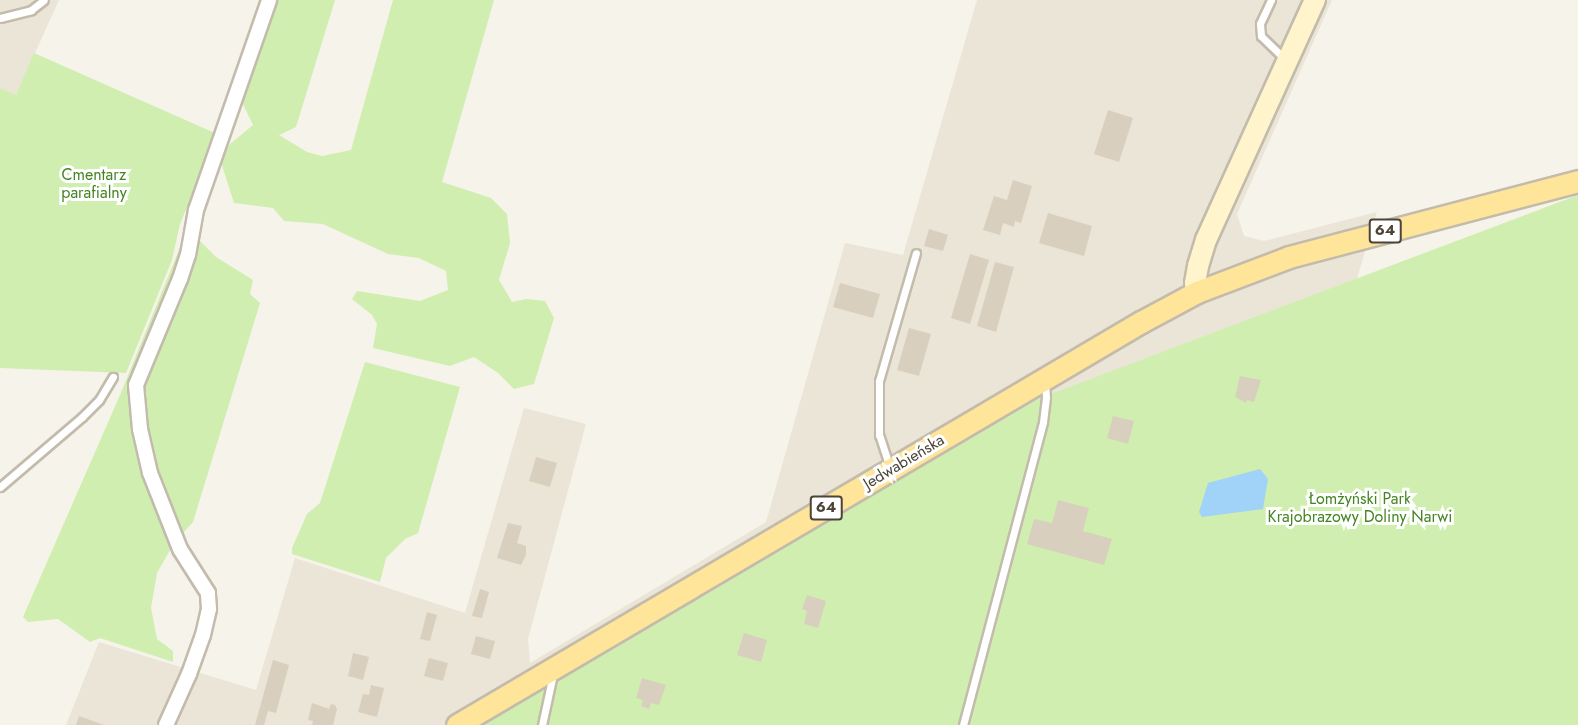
<!DOCTYPE html>
<html>
<head>
<meta charset="utf-8">
<style>
	body { margin:0 }
	#map { position:relative; width:1578px; height:725px; overflow:hidden; background:#f6f3ea; font-family:Jost,sans-serif }
	div>[style] { position:absolute }
	[style*='--x'] { left:calc(var(--x)*1px); top:calc(var(--y)*1px); width:calc(var(--w)*1px); rotate:calc(var(--a)*1deg) }
	.residential>* { inset:0; background:#ebe5d7 }
	.green>* { inset:0; background:#d0eeaf }
	.water>* { inset:0; background:#a1d2f8 }
	.building>* { inset:0; background:#d9cfbe }
	.roads { filter:drop-shadow(2px 0 #c3bbab) drop-shadow(-2px 0 #c3bbab) drop-shadow(0 2px #c3bbab) drop-shadow(0 -2px #c3bbab) }
	.service>* { height:7px; margin:-3.5px; padding:0 3.5px; transform-origin:3.5px; border-radius:3.5px; background:#fff }
	.minor>* { height:14px; margin:-7px; padding:0 7px; transform-origin:7px; border-radius:7px; background:#fff }
	.secondary>* { height:20px; margin:-10px; padding:0 10px; transform-origin:10px; border-radius:10px; background:#fff4cb }
	.primary>* { height:21px; margin:-10.5px; padding:0 10.5px; transform-origin:10.5px; border-radius:10.5px; background:#ffe59a }
	span { translate:-50% -50%; white-space:nowrap; text-align:center; line-height:1.15; -webkit-text-stroke:6px #fff; paint-order:stroke }
	.shield-label span { padding:2px 4px; background:#fff; border:2px solid; border-radius:4px; -webkit-text-stroke-width:0 }
	.shield-label { font-size:15px; color:#4b4437; font-weight:700 }
	.park-label { font-size:16px; color:#458423 }
	.street-label { font-size:16px; color:#4b4437 }
</style>
</head>
<body>
<div id="map">
	<div class="residential">
		<div style="clip-path:polygon(0 0,59px 0,16px 95px,0 88px)"></div>
		<div style="clip-path:polygon(977px 0,1332px 0,1237px 214px,1244px 236px,1264px 241px,1377px 212px,1222px 725px,66px 725px,99px 642px,256px 690px,295px 558px,465px 613px,524px 408px,586px 424px,528px 639px,530px 663px,766px 522px,845px 243px,903px 255px)"></div>
	</div>
	<div class="green">
		<div style="clip-path:polygon(276px 0,335px 0,296px 127px,279px 135px,307px 152px,322px 156px,351px 150px,393px 0,494px 0,442px 182px,491px 198px,507px 214px,510px 243px,499px 280px,512px 302px,526px 299px,545px 301px,554px 318px,534px 384px,514px 389px,498px 373px,474px 357px,450px 366px,373px 348px,377px 324px,372px 315px,352px 299px,357px 291px,420px 301px,448px 290px,446px 271px,419px 258px,388px 254px,323px 224px,284px 221px,273px 208px,234px 203px,220px 159px,230px 144px,253px 125px,241px 100px,240px 88px)"></div>
		<div style="clip-path:polygon(34px 53px,217px 134px,180px 224px,172px 260px,126px 373px,0 368px,0 88px,16px 95px)"></div>
		<div style="clip-path:polygon(1578px 195px,1578px 725px,469px 725px,1014px 408px)"></div>
		<div style="clip-path:polygon(183px 240px,199px 240px,216px 257px,253px 280px,250px 294px,260px 303px,193px 522px,174px 543px,157px 573px,151px 608px,157px 639px,173px 651px,173px 662px,100px 638px,90px 642px,58px 619px,28px 622px,23px 617px,120px 395px)"></div>
		<div style="clip-path:polygon(365px 362px,460px 387px,418px 533px,405px 539px,386px 558px,380px 582px,292px 554px,292px 548px,307px 514px,320px 503px)"></div>
	</div>
	<div class="water">
		<div style="clip-path:polygon(1260px 469px,1268px 479px,1263px 509px,1202px 517px,1199px 512px,1208px 483px)"></div>
	</div>
	<div class="building">
		<div style="clip-path:polygon(1108px 110px,1133px 118px,1119px 162px,1094px 154px)"></div>
		<div style="clip-path:polygon(1013px 180px,1032px 186px,1021px 223px,1015px 221px,1014px 227px,1003px 223px,1000px 235px,983px 230px,994px 196px,1007px 200px)"></div>
		<div style="clip-path:polygon(1048px 213px,1092px 226px,1084px 256px,1039px 243px)"></div>
		<div style="clip-path:polygon(929px 229px,948px 235px,943px 251px,924px 246px)"></div>
		<div style="clip-path:polygon(970px 254px,989px 260px,970px 324px,951px 318px)"></div>
		<div style="clip-path:polygon(995px 262px,1014px 267px,996px 332px,977px 326px)"></div>
		<div style="clip-path:polygon(840px 283px,880px 294px,873px 318px,833px 307px)"></div>
		<div style="clip-path:polygon(909px 328px,931px 334px,919px 376px,897px 370px)"></div>
		<div style="clip-path:polygon(1240px 376px,1261px 380px,1254px 402px,1247px 400px,1246px 403px,1235px 397px)"></div>
		<div style="clip-path:polygon(1113px 416px,1134px 421px,1128px 444px,1107px 438px)"></div>
		<div style="clip-path:polygon(536px 457px,557px 463px,550px 487px,529px 481px)"></div>
		<div style="clip-path:polygon(1058px 500px,1089px 508px,1083px 531px,1112px 539px,1104px 565px,1027px 544px,1034px 519px,1052px 523px)"></div>
		<div style="clip-path:polygon(508px 523px,522px 526px,517px 543px,526px 546px,526px 555px,521px 565px,497px 558px)"></div>
		<div style="clip-path:polygon(480px 589px,489px 592px,482px 618px,472px 616px)"></div>
		<div style="clip-path:polygon(807px 595px,826px 601px,818px 628px,804px 624px,807px 611px,802px 609px)"></div>
		<div style="clip-path:polygon(427px 612px,437px 615px,430px 641px,420px 639px)"></div>
		<div style="clip-path:polygon(744px 633px,767px 640px,761px 662px,737px 655px)"></div>
		<div style="clip-path:polygon(476px 636px,495px 641px,490px 659px,471px 654px)"></div>
		<div style="clip-path:polygon(353px 653px,369px 657px,363px 680px,348px 676px)"></div>
		<div style="clip-path:polygon(429px 658px,448px 663px,443px 681px,424px 676px)"></div>
		<div style="clip-path:polygon(273px 660px,289px 665px,276px 713px,268px 711px,264px 725px,255px 725px)"></div>
		<div style="clip-path:polygon(642px 678px,666px 685px,659px 705px,651px 703px,649px 709px,641px 706px,643px 700px,636px 698px)"></div>
		<div style="clip-path:polygon(371px 685px,384px 688px,377px 717px,358px 712px,363px 694px,369px 695px)"></div>
		<div style="clip-path:polygon(312px 703px,329px 709px,331px 704px,335px 705px,337px 709px,333px 725px,312px 725px,313px 721px,308px 720px)"></div>
		<div style="clip-path:polygon(79px 716px,104px 725px,76px 725px)"></div>
	</div>
	<div class="roads">
		<div class="service">
			<div style="--x:1271;--y:0;--w:26;--a:115"></div>
			<div style="--x:1260;--y:24;--w:12;--a:85"></div>
			<div style="--x:1261;--y:36;--w:33;--a:44"></div>
			<div style="--x:0;--y:18;--w:32;--a:-14"></div>
			<div style="--x:31;--y:10;--w:16;--a:-38"></div>
			<div style="--x:890;--y:468;--w:35;--a:-108"></div>
			<div style="--x:879;--y:435;--w:54;--a:-90"></div>
			<div style="--x:879;--y:381;--w:133;--a:-73.9"></div>
			<div style="--x:0;--y:487;--w:108;--a:-40.5"></div>
			<div style="--x:82;--y:417;--w:24;--a:-45"></div>
			<div style="--x:99;--y:400;--w:27;--a:-59"></div>
			<div style="--x:542;--y:725;--w:52;--a:-77.8"></div>
			<div style="--x:963;--y:725;--w:313;--a:-75.2"></div>
			<div style="--x:1043;--y:422;--w:25;--a:-83"></div>
			<div style="--x:1046;--y:397;--w:16;--a:-94"></div>
		</div>
		<div class="minor">
			<div style="--x:166;--y:725;--w:56;--a:-65.7"></div>
			<div style="--x:189;--y:674;--w:41;--a:-70.3"></div>
			<div style="--x:203;--y:635;--w:27;--a:-77"></div>
			<div style="--x:209;--y:609;--w:16;--a:-94"></div>
			<div style="--x:208;--y:593;--w:52;--a:-122.5"></div>
			<div style="--x:180;--y:549;--w:82;--a:-111.5"></div>
			<div style="--x:150;--y:473;--w:45;--a:-102.8"></div>
			<div style="--x:140;--y:429;--w:44;--a:-95.2"></div>
			<div style="--x:136;--y:385;--w:115;--a:-67.5"></div>
			<div style="--x:180;--y:279;--w:25;--a:-72"></div>
			<div style="--x:188;--y:255;--w:46;--a:-79.9"></div>
			<div style="--x:196;--y:210;--w:222;--a:-70.8"></div>
		</div>
		<div class="secondary">
			<div style="--x:1197;--y:292;--w:9;--a:-103"></div>
			<div style="--x:1195;--y:283;--w:17;--a:-80"></div>
			<div style="--x:1198;--y:266;--w:27;--a:-73"></div>
			<div style="--x:1206;--y:240;--w:264;--a:-65.6"></div>
		</div>
		<div class="primary">
			<div style="--x:457;--y:725;--w:794;--a:-30.51"></div>
			<div style="--x:1141;--y:322;--w:64;--a:-28.2"></div>
			<div style="--x:1197;--y:292;--w:98;--a:-20.8"></div>
			<div style="--x:1289;--y:257;--w:299;--a:-14.7"></div>
		</div>
	</div>
	<div class="shield-label">
		<span style="left:1385px;top:231px">64</span>
		<span style="left:826px;top:508px">64</span>
	</div>
	<div class="park-label">
		<span style="left:94px;top:184px">Cmentarz<br>parafialny</span>
		<span style="left:1360px;top:508px">Łomżyński Park<br>Krajobrazowy Doliny Narwi</span>
	</div>
	<div class="street-label">
		<span style="left:904px;top:462px;rotate:-31deg">Jedwabieńska</span>
	</div>
</div>
</body>
</html>
